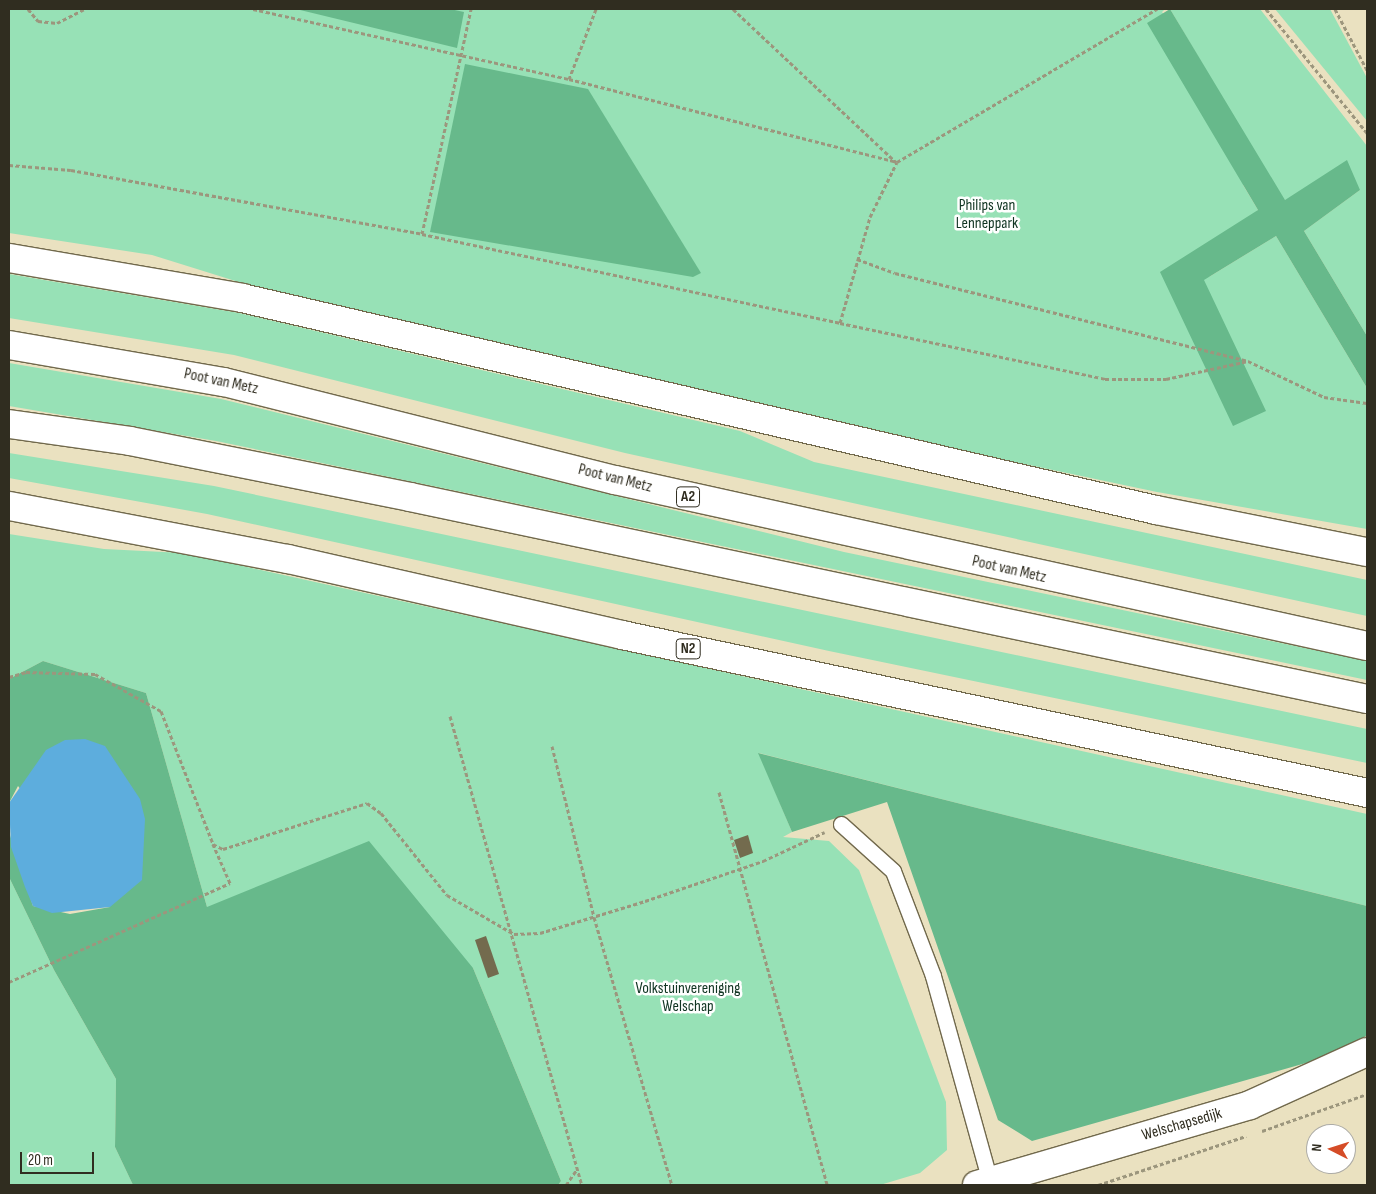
<!DOCTYPE html>
<html>
<head>
<meta charset="utf-8">
<style>
	body { margin:0 }
	#map { position:relative; width:1376px; height:1194px; overflow:hidden; background:#eae1c0; font-family:"Sofia Sans Condensed",sans-serif }
	div>[style] { position:absolute }
	[style*='--x'] { left:calc(var(--x)*1px); top:calc(var(--y)*1px); width:calc(var(--w)*1px); rotate:calc(var(--a)*1deg) }
	.green>* { inset:0; background:#97e1b6 }
	.forest>* { inset:0; background:#67b98b }
	.water>* { inset:0; background:#5daddd }
	.building>* { inset:0; background:#736b4e }
	.path>* { height:3px; margin-top:-1.5px; transform-origin:0; background:repeating-linear-gradient(90deg,#9c967d 0 4px,transparent 0 6.5px) }
	.roads { filter:drop-shadow(1px 0 #71694c) drop-shadow(-1px 0 #71694c) drop-shadow(0 1px #71694c) drop-shadow(0 -1px #71694c) }
	.service>* { height:15px; margin:-7.5px; padding:0 7.5px; transform-origin:7.5px; border-radius:7.5px; background:#fff }
	.minor>* { height:28px; margin:-14px; padding:0 14px; transform-origin:14px; border-radius:14px; background:#fff }
	.trunk>* { height:28px; margin:-14px; padding:0 14px; transform-origin:14px; border-radius:14px; background:#fff }
	.motorway>* { height:28px; margin:-14px; padding:0 14px; transform-origin:14px; border-radius:14px; background:#fff }
	span { translate:-50% -50%; white-space:nowrap; text-align:center; line-height:1.15; -webkit-text-stroke:5px #fff; paint-order:stroke }
	.shield-label span { padding:1px 4px; background:#fff; border:1px solid; border-radius:4px; -webkit-text-stroke-width:0 }
	.shield-label { font-size:15px; color:#302d20; font-weight:700 }
	.park-label { font-size:16px; color:#113523 }
	.street-label { font-size:16px; color:#302d20 }
	.frame { position:absolute; inset:0; border:10px solid #302d20; pointer-events:none }
	.north { position:absolute; left:1306px; top:1124px; width:50px; height:50px; box-sizing:border-box; background:#fff; border:1px solid #acaba6; border-radius:50%; rotate:275deg; font-size:14px; font-weight:700; line-height:20px; text-align:center; color:#302d20 }
	.north::after { content:''; display:block; margin:auto; width:18px; height:22px; background:#d54c27; clip-path:polygon(50% 0,100% 100%,50% 72%,0 100%) }
	.scale { position:absolute; left:20px; top:1152px; width:74px; height:22px; box-sizing:border-box; border:2px solid #302d20; border-top:0; padding-left:6px; font-size:15px; line-height:18px; white-space:nowrap; color:#302d20; -webkit-text-stroke:4px #fff; paint-order:stroke }
</style>
</head>
<body>
<div id="map">
	<div class="green">
		<div style="clip-path:polygon(9px 9px,1165px 9px,1162px 12px,1203px 65px,1170px 9px,1260px 9px,1367px 146px,1367px 336px,1304px 231px,1360px 190px,1285px 200px,1243px 185px,1258px 210px,1209px 277px,1276px 236px,1367px 388px,1367px 529px,1157px 492px,867px 431px,245px 284px,152px 255px,9px 233px)"></div>
		<div style="clip-path:polygon(1275px 9px,1330px 9px,1367px 78px,1367px 121px)"></div>
		<div style="clip-path:polygon(9px 274px,239px 313px,740px 431px,814px 462px,1367px 580px,1367px 616px,625px 453px,234px 355px,9px 318px)"></div>
		<div style="clip-path:polygon(9px 363px,221px 399px,844px 552px,1367px 661px,1367px 680px,216px 441px,9px 406px)"></div>
		<div style="clip-path:polygon(9px 453px,214px 486px,1367px 729px,1367px 763px,829px 651px,207px 514px,9px 478px)"></div>
		<div style="clip-path:polygon(9px 534px,104px 549px,184px 553px,1367px 814px,1367px 906px,759px 753px,792px 832px,783px 837px,829px 841px,859px 870px,946px 1102px,947px 1150px,920px 1173px,880px 1185px,558px 1185px,561px 1181px,473px 968px,207px 907px,146px 693px,43px 661px,9px 679px)"></div>
		<div style="clip-path:polygon(9px 877px,54px 970px,116px 1079px,115px 1147px,133px 1185px,9px 1185px)"></div>
	</div>
	<div class="forest">
		<div style="clip-path:polygon(296px 9px,450px 9px,464px 12px,457px 48px)"></div>
		<div style="clip-path:polygon(1170px 9px,1285px 200px,1347px 160px,1360px 190px,1304px 231px,1367px 336px,1367px 388px,1276px 236px,1204px 280px,1266px 411px,1233px 426px,1160px 272px,1258px 210px,1147px 23px)"></div>
		<div style="clip-path:polygon(465px 64px,588px 89px,701px 273px,693px 277px,430px 232px)"></div>
		<div style="clip-path:polygon(43px 661px,146px 693px,207px 907px,369px 841px,473px 968px,561px 1181px,558px 1185px,133px 1185px,115px 1147px,116px 1079px,54px 970px,9px 877px,9px 832px,33px 906px,70px 914px,110px 907px,18px 786px,9px 803px,9px 679px)"></div>
		<div style="clip-path:polygon(758px 753px,1367px 906px,1367px 1035px,1341px 1053px,1032px 1141px,998px 1120px,887px 802px,792px 832px)"></div>
	</div>
	<div class="water">
		<div style="clip-path:polygon(85px 739px,105px 746px,140px 799px,145px 819px,142px 880px,110px 907px,52px 913px,33px 906px,25px 887px,11px 847px,9px 803px,46px 750px,65px 740px)"></div>
	</div>
	<div class="building">
		<div style="clip-path:polygon(748px 835px,753px 853px,740px 858px,734px 840px)"></div>
		<div style="clip-path:polygon(486px 936px,499px 974px,488px 978px,475px 940px)"></div>
	</div>
	<div class="path">
		<div style="--x:28;--y:9;--w:16;--a:50"></div>
		<div style="--x:38;--y:21;--w:19;--a:6"></div>
		<div style="--x:57;--y:23;--w:30;--a:-27"></div>
		<div style="--x:253;--y:9;--w:324;--a:12.5"></div>
		<div style="--x:596;--y:9;--w:75;--a:111.1"></div>
		<div style="--x:569;--y:79;--w:338;--a:14.2"></div>
		<div style="--x:733;--y:9;--w:224;--a:43.2"></div>
		<div style="--x:1266;--y:9;--w:160;--a:50.8"></div>
		<div style="--x:1335;--y:9;--w:69;--a:62.3"></div>
		<div style="--x:9;--y:165;--w:62;--a:4.6"></div>
		<div style="--x:71;--y:170;--w:357;--a:10.3"></div>
		<div style="--x:422;--y:234;--w:427;--a:12"></div>
		<div style="--x:840;--y:323;--w:110;--a:-74.2"></div>
		<div style="--x:870;--y:217;--w:61;--a:-63.9"></div>
		<div style="--x:897;--y:162;--w:302;--a:-30.5"></div>
		<div style="--x:422;--y:234;--w:230;--a:-77.7"></div>
		<div style="--x:857;--y:259;--w:40;--a:20.2"></div>
		<div style="--x:895;--y:273;--w:364;--a:14"></div>
		<div style="--x:840;--y:323;--w:271;--a:11.9"></div>
		<div style="--x:1105;--y:379;--w:61;--a:0"></div>
		<div style="--x:1166;--y:379;--w:84;--a:-12.4"></div>
		<div style="--x:1248;--y:361;--w:84;--a:25.3"></div>
		<div style="--x:1324;--y:397;--w:43;--a:7.9"></div>
		<div style="--x:9;--y:677;--w:18;--a:-16"></div>
		<div style="--x:26;--y:672;--w:69;--a:1.7"></div>
		<div style="--x:95;--y:674;--w:76;--a:29.3"></div>
		<div style="--x:161;--y:711;--w:143;--a:68.6"></div>
		<div style="--x:213;--y:844;--w:11;--a:27"></div>
		<div style="--x:223;--y:849;--w:151;--a:-17.7"></div>
		<div style="--x:367;--y:803;--w:17;--a:36"></div>
		<div style="--x:381;--y:813;--w:105;--a:51.2"></div>
		<div style="--x:447;--y:895;--w:78;--a:30.2"></div>
		<div style="--x:514;--y:934;--w:26;--a:-2"></div>
		<div style="--x:540;--y:933;--w:110;--a:-16.9"></div>
		<div style="--x:645;--y:901;--w:125;--a:-18.7"></div>
		<div style="--x:763;--y:861;--w:68;--a:-25.1"></div>
		<div style="--x:450;--y:716;--w:487;--a:74.3"></div>
		<div style="--x:552;--y:746;--w:176;--a:76.2"></div>
		<div style="--x:594;--y:917;--w:279;--a:73.8"></div>
		<div style="--x:719;--y:792;--w:408;--a:74.6"></div>
		<div style="--x:9;--y:982;--w:242;--a:-24.1"></div>
		<div style="--x:230;--y:883;--w:43;--a:-113.6"></div>
		<div style="--x:1262;--y:1131;--w:111;--a:-19.4"></div>
		<div style="--x:566;--y:1185;--w:19;--a:-55"></div>
		<div style="--x:1098;--y:1185;--w:156;--a:-18.3"></div>
	</div>
	<div class="roads">
		<div class="service">
			<div style="--x:841;--y:824;--w:70;--a:42.1"></div>
			<div style="--x:893;--y:871;--w:112;--a:69.1"></div>
			<div style="--x:933;--y:976;--w:213;--a:74.5"></div>
		</div>
		<div class="minor">
			<div style="--x:977;--y:1185;--w:284;--a:-16.3"></div>
			<div style="--x:1250;--y:1105;--w:128;--a:-24.4"></div>
		</div>
		<div class="trunk">
			<div style="--x:9;--y:258;--w:236;--a:9.7"></div>
			<div style="--x:242;--y:298;--w:938;--a:13.06"></div>
			<div style="--x:1156;--y:510;--w:215;--a:11.3"></div>
			<div style="--x:9;--y:506;--w:284;--a:10.8"></div>
			<div style="--x:288;--y:559;--w:343;--a:12.8"></div>
			<div style="--x:622;--y:635;--w:762;--a:11.97"></div>
		</div>
		<div class="motorway">
			<div style="--x:9;--y:345;--w:218;--a:9.8"></div>
			<div style="--x:224;--y:382;--w:403;--a:14.1"></div>
			<div style="--x:615;--y:480;--w:770;--a:12.45"></div>
			<div style="--x:9;--y:424;--w:122;--a:8"></div>
			<div style="--x:130;--y:441;--w:286;--a:11.3"></div>
			<div style="--x:410;--y:497;--w:978;--a:11.92"></div>
		</div>
	</div>
	<div class="shield-label">
		<span style="left:688px;top:497px">A2</span>
		<span style="left:688px;top:649px">N2</span>
	</div>
	<div class="park-label">
		<span style="left:987px;top:215px">Philips van<br>Lenneppark</span>
		<span style="left:688px;top:998px">Volkstuinvereniging<br>Welschap</span>
	</div>
	<div class="street-label">
		<span style="left:221px;top:382px;rotate:12deg">Poot van Metz</span>
		<span style="left:615px;top:479px;rotate:14deg">Poot van Metz</span>
		<span style="left:1009px;top:570px;rotate:13deg">Poot van Metz</span>
		<span style="left:1182px;top:1125px;rotate:-16deg">Welschapsedijk</span>
	</div>
	<div class="frame"></div>
	<div class="north">N</div>
	<div class="scale">20 m</div>
</div>
</body>
</html>
